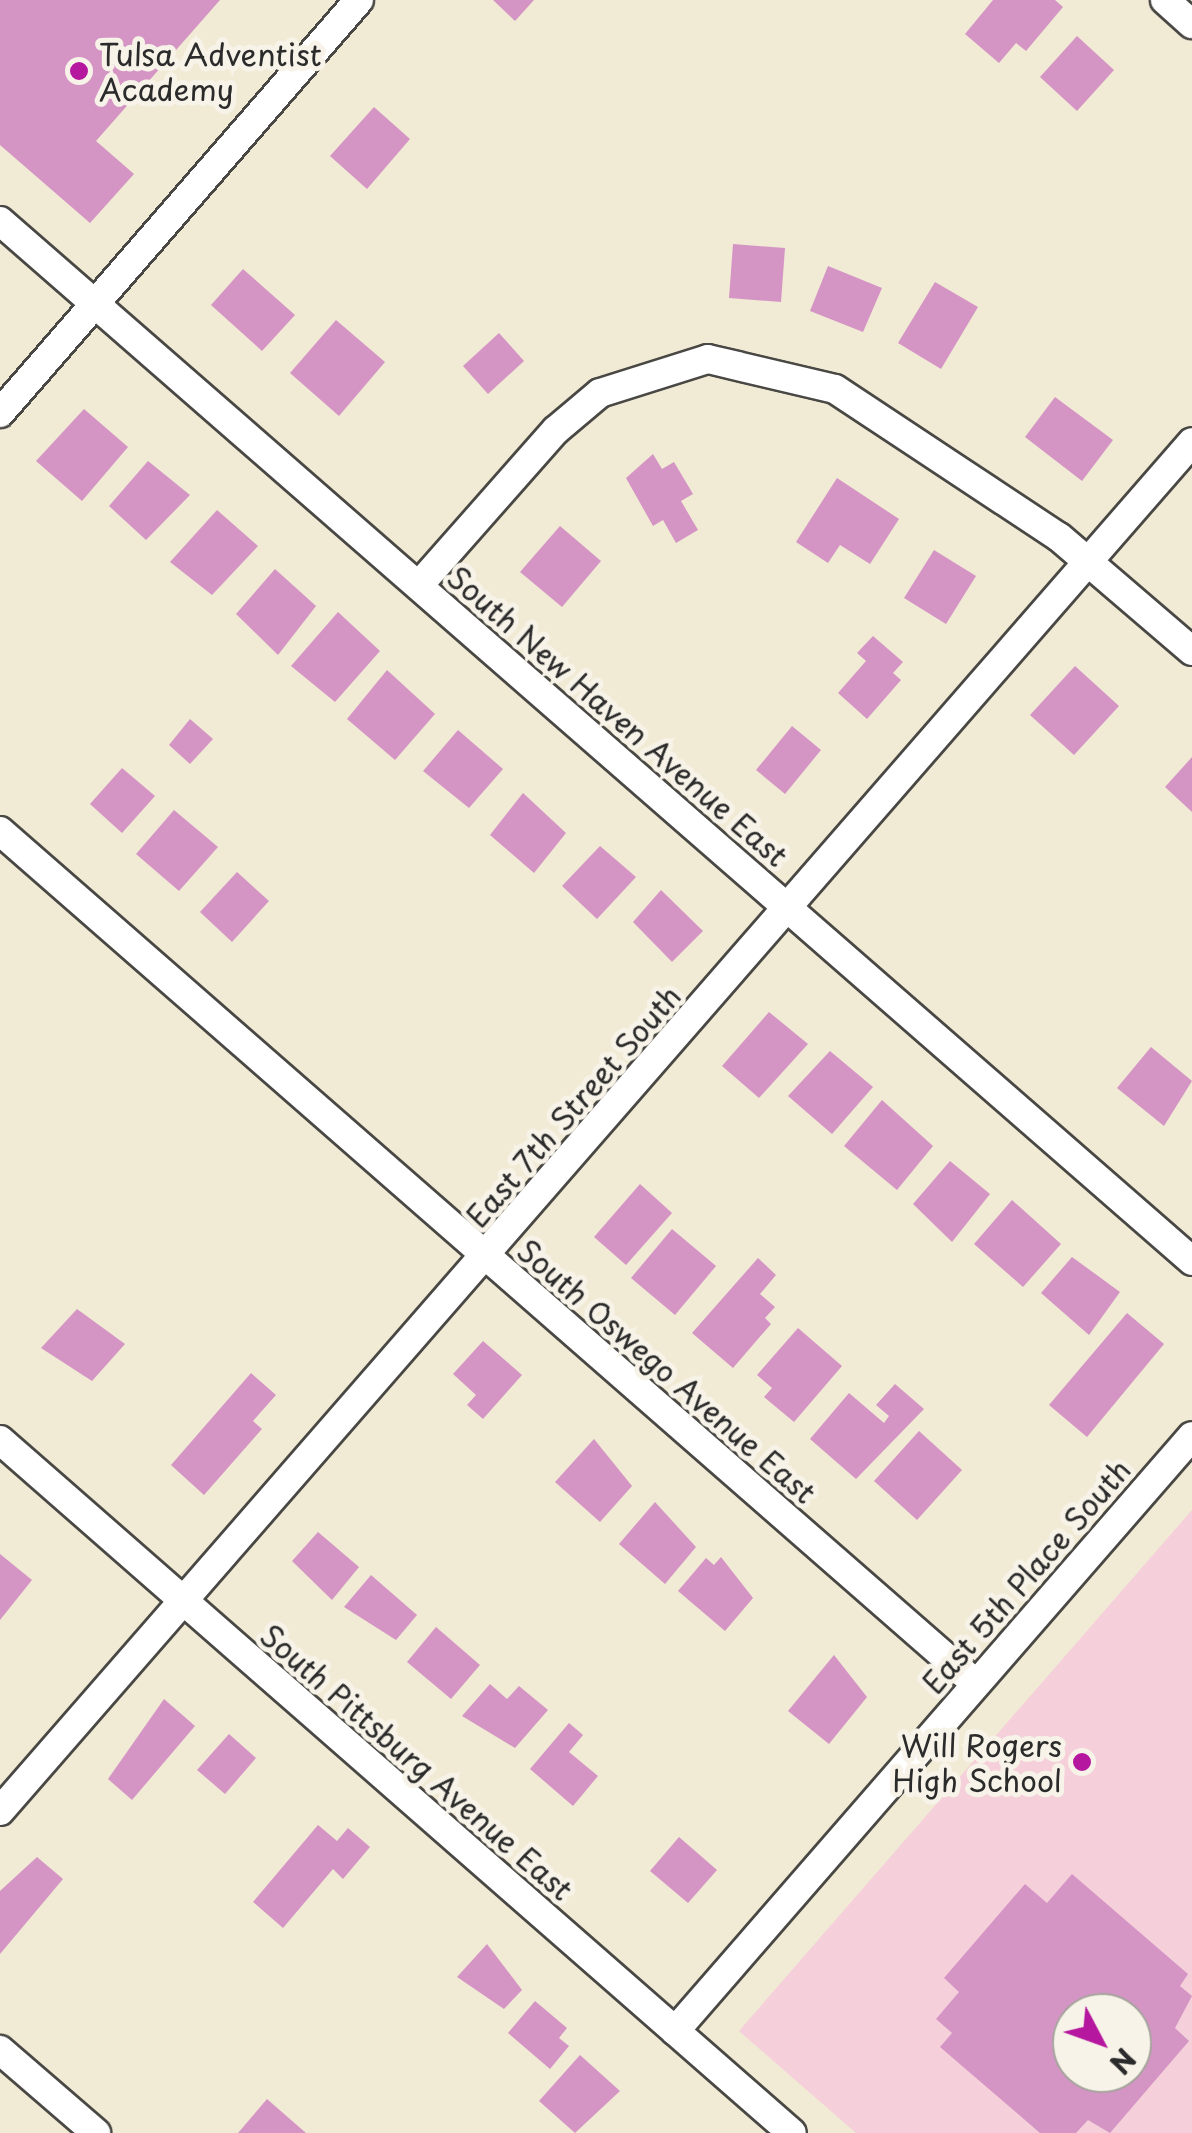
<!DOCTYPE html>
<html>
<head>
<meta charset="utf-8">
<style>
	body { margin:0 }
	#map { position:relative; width:1192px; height:2133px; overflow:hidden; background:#f1ead5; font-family:"Playpen Sans",sans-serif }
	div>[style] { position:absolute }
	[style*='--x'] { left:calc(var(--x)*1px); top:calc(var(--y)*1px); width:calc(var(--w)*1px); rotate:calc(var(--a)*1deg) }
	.built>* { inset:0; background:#f5cfda }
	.building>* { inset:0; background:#d495c5 }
	.roads { filter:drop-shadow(2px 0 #494844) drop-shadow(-2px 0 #494844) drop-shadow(0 2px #494844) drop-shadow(0 -2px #494844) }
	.street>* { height:28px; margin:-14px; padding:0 14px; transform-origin:14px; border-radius:14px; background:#fff }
	.dots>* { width:28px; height:28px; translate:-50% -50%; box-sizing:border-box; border:5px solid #f7f3e8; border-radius:50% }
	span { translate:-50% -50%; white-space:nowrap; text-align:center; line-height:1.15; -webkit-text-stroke:10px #f7f3e8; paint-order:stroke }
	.poi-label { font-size:30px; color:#2b2b2b }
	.left { translate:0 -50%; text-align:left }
	.right { translate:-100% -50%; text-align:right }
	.street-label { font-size:30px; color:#2b2b2b }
	.north { position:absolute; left:1052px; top:1993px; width:100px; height:100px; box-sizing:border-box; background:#f7f3e8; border:2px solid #a5a39c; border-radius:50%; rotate:131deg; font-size:28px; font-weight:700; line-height:40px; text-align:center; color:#2b2b2b }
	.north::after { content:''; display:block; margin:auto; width:35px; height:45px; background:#b5179e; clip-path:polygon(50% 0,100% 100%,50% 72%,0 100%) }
</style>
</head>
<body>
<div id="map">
	<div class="built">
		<div style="clip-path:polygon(evenodd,1192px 1510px,1192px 2133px,856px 2133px,739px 2031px,1192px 1510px,1072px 2013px,1132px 2013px,1132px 2073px,1072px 2073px,1072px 2013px)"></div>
	</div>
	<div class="building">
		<div style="clip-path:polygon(0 0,220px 0,96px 141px,134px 174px,90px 223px,0 145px)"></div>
		<div style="clip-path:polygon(493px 0,534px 0,515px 21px)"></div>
		<div style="clip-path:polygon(993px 0,1055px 0,1063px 7px,1026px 51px,1016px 43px,999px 63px,965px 34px)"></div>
		<div style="clip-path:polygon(1077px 36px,1114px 70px,1077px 111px,1040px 77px)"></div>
		<div style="clip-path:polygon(374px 107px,410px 139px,367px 189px,330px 156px)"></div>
		<div style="clip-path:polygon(733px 244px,785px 248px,781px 302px,729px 298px)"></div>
		<div style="clip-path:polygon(828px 266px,882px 288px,863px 332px,810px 311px)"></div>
		<div style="clip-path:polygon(243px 269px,295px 315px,262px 351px,211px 305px)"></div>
		<div style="clip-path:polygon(935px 282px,978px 307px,941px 369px,898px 343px)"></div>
		<div style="clip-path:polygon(336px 320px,385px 362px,339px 416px,290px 373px)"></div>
		<div style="clip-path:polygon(499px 333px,524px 361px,488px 394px,463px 366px)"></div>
		<div style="clip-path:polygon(1055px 397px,1113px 440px,1082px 481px,1025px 437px)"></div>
		<div style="clip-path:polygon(84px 409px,128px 447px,82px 501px,36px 461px)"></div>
		<div style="clip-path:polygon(653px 454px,662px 469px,674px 462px,693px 494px,681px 501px,698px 530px,676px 543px,663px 520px,653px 526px,626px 478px)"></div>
		<div style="clip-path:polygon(148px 461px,190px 495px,146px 540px,109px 506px)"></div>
		<div style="clip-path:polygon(837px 478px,899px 519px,870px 564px,840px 545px,828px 563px,796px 542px)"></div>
		<div style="clip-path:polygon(217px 510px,258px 546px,212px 595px,170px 562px)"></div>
		<div style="clip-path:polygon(560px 526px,601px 561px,562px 607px,520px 572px)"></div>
		<div style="clip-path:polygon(934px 550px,976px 576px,946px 624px,904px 598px)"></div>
		<div style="clip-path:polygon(275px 569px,316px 606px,278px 655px,236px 614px)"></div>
		<div style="clip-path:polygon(338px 612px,380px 651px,335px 702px,291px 666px)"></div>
		<div style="clip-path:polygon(873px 636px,903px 662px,893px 673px,901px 680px,867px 719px,838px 693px,866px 661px,857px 653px)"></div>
		<div style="clip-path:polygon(1075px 666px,1119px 706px,1074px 755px,1030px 715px)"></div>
		<div style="clip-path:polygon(387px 670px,435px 714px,395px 760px,347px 719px)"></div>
		<div style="clip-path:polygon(190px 719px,213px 739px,190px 764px,169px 745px)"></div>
		<div style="clip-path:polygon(792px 726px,821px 750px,785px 794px,756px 770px)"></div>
		<div style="clip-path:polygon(458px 730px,503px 769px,469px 808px,423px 771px)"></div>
		<div style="clip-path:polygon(1192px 757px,1192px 812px,1165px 787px)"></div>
		<div style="clip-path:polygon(122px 768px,155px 796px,122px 833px,90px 804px)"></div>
		<div style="clip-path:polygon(523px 793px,566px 833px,534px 873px,490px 835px)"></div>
		<div style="clip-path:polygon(174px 810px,218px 847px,179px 891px,136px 854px)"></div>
		<div style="clip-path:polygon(600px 846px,636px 877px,597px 919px,562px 886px)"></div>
		<div style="clip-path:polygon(237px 872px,269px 901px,232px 942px,200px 912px)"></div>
		<div style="clip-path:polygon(661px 890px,703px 931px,672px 962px,633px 922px)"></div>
		<div style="clip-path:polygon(769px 1012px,808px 1044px,759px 1098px,722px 1066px)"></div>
		<div style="clip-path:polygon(1151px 1047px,1192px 1081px,1164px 1126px,1117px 1088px)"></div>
		<div style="clip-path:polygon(830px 1051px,873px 1087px,832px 1134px,788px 1096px)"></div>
		<div style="clip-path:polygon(882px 1100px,933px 1146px,897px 1190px,844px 1146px)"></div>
		<div style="clip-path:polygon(950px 1161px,990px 1194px,952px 1242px,913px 1204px)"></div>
		<div style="clip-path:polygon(640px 1184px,672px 1213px,626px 1265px,594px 1237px)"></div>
		<div style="clip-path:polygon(1012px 1200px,1061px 1244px,1023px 1287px,974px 1244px)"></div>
		<div style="clip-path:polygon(672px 1229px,716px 1266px,675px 1315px,631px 1278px)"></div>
		<div style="clip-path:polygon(1072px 1257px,1120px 1292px,1089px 1335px,1041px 1293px)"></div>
		<div style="clip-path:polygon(758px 1258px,776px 1275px,760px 1294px,775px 1307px,765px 1318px,771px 1324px,733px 1368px,692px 1333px)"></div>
		<div style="clip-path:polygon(77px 1309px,125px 1344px,92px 1381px,41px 1348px)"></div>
		<div style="clip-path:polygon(1127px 1313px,1164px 1344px,1087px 1437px,1049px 1405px)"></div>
		<div style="clip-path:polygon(798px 1328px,842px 1366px,794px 1422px,764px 1397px,772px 1388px,757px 1375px)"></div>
		<div style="clip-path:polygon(483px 1341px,522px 1375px,483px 1419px,467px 1405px,476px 1395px,453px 1374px)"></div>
		<div style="clip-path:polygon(251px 1373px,276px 1395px,253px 1421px,262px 1429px,204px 1495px,171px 1465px)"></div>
		<div style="clip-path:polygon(895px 1384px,924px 1409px,856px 1479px,810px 1439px,849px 1393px,884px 1423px,889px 1416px,876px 1405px)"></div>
		<div style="clip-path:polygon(919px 1431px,962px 1470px,917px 1520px,874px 1481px)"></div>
		<div style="clip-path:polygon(594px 1439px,632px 1486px,600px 1522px,555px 1482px)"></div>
		<div style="clip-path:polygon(655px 1502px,696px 1547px,665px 1584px,619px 1544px)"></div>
		<div style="clip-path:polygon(318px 1532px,359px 1567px,332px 1600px,292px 1561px)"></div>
		<div style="clip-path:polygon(0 1554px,32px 1580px,0 1620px)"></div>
		<div style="clip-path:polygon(721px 1557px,753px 1598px,725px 1631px,678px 1591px,706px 1558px,714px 1565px)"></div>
		<div style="clip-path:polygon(371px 1575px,417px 1615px,396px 1640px,344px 1607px)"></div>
		<div style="clip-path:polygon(436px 1627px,480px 1665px,451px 1699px,407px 1662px)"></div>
		<div style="clip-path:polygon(834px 1655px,867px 1697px,829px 1744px,788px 1711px)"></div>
		<div style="clip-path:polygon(490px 1684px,507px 1699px,519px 1686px,548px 1710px,515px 1748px,462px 1716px)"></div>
		<div style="clip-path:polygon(164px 1699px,195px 1726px,132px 1800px,108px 1779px)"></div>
		<div style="clip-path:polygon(569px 1723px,583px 1735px,569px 1752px,598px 1776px,573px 1806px,530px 1769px)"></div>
		<div style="clip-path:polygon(229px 1734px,256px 1758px,225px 1794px,197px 1770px)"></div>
		<div style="clip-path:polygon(318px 1825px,337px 1841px,348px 1828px,370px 1847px,343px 1879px,333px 1869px,283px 1928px,253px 1902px)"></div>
		<div style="clip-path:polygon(679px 1837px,717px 1870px,688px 1903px,650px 1871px)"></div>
		<div style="clip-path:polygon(37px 1857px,63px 1879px,0 1954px,0 1891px)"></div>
		<div style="clip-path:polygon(evenodd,1072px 1874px,1188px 1974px,1180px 1986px,1192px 1996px,1175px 2028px,1189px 2041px,1110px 2133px,1088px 2120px,1076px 2133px,1040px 2133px,940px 2047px,952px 2033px,936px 2019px,959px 1992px,944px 1978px,1025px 1884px,1047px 1903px,1072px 1874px,1072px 2013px,1132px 2013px,1132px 2073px,1072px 2073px,1072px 2013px)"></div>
		<div style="clip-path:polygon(487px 1944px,522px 1990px,504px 2009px,457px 1977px)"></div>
		<div style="clip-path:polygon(535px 2001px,567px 2028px,559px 2038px,569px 2046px,550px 2069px,508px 2033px)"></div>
		<div style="clip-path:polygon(580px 2055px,620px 2091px,575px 2133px,539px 2101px)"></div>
		<div style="clip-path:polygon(267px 2099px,306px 2133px,238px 2133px)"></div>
	</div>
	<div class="roads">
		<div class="street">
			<div style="--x:1165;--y:0;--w:36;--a:42"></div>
			<div style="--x:0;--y:221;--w:1582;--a:41.1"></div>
			<div style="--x:0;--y:413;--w:547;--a:-49"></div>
			<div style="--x:420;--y:584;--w:205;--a:-48.6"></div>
			<div style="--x:556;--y:430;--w:57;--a:-40.1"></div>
			<div style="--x:600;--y:393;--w:113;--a:-17.5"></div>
			<div style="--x:708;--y:359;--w:130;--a:13.3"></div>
			<div style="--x:835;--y:389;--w:268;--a:33.5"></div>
			<div style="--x:1059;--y:537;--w:175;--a:40.6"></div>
			<div style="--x:0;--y:831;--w:1295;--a:41.15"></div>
			<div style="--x:0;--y:1440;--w:1052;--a:41.19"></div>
			<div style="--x:0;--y:1811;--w:1815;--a:-48.95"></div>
			<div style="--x:675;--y:2031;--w:788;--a:-49.01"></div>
			<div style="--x:0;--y:2050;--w:127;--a:40.8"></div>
		</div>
	</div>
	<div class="dots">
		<div style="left:79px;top:71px;background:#b5179e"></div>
		<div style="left:1082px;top:1762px;background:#b5179e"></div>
	</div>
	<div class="poi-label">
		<span class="left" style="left:99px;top:71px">Tulsa Adventist<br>Academy</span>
		<span class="right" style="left:1062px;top:1762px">Will Rogers<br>High School</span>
	</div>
	<div class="street-label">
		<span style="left:618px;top:716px;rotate:41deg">South New Haven Avenue East</span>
		<span style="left:573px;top:1106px;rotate:-49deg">East 7th Street South</span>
		<span style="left:667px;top:1371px;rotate:41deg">South Oswego Avenue East</span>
		<span style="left:1026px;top:1576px;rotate:-49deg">East 5th Place South</span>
		<span style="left:417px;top:1762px;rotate:41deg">South Pittsburg Avenue East</span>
	</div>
	<div class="north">N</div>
</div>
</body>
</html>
